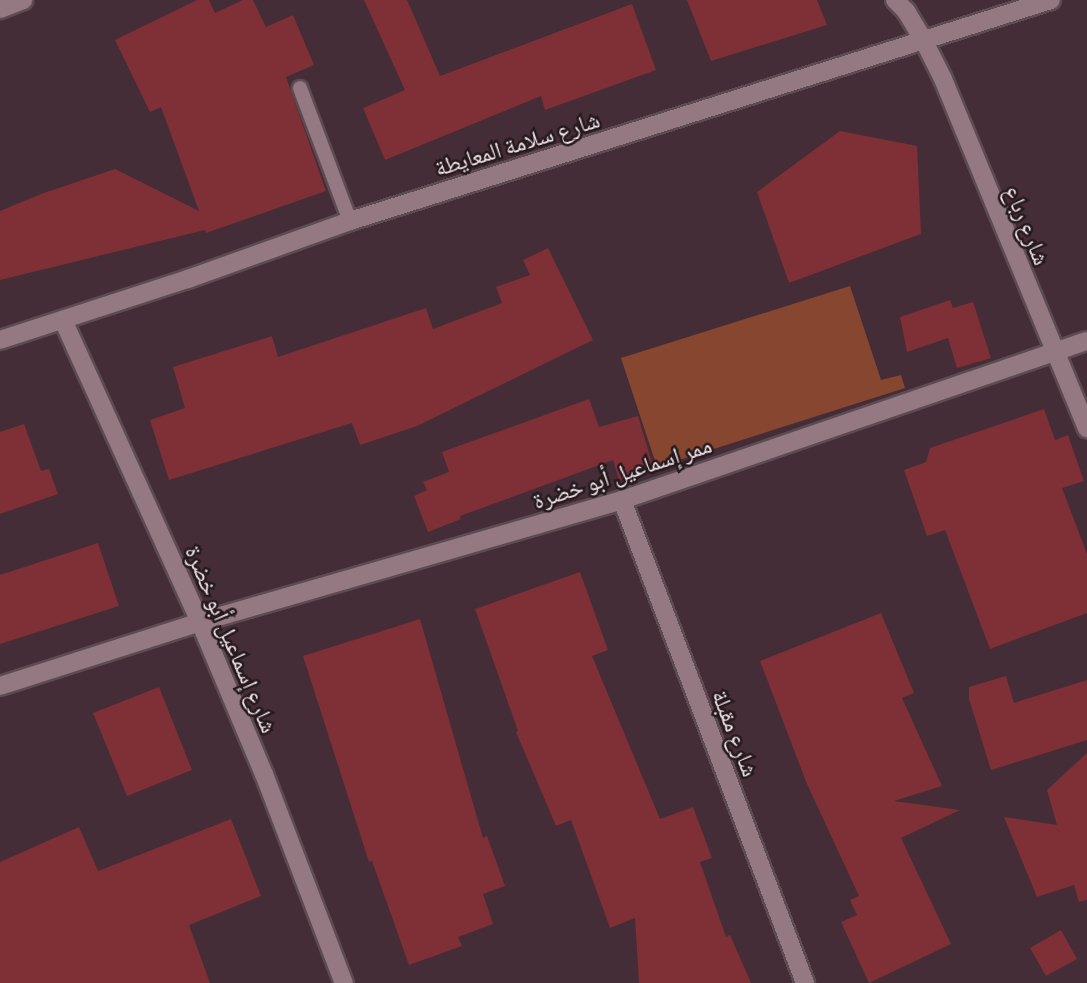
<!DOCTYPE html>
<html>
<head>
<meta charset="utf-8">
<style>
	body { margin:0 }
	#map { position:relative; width:1087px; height:983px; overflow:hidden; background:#442d36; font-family:Barlow,"Noto Naskh Arabic",sans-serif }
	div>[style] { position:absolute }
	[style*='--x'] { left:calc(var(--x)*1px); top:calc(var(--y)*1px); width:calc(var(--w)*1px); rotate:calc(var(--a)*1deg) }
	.green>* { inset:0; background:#86462f }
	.building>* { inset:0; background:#7f2f36 }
	.roads { filter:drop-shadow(2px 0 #5e4b52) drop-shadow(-2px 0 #5e4b52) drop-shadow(0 2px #5e4b52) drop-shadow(0 -2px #5e4b52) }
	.service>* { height:14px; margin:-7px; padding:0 7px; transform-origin:7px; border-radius:7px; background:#947882 }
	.minor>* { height:18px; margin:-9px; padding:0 9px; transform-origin:9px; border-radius:9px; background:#947882 }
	span { translate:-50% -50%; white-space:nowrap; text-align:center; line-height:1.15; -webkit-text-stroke:5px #24191d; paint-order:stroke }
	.street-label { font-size:23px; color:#f3e3e8 }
</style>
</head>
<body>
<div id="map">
	<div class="green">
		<div style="clip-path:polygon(850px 286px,881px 380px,901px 375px,905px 388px,657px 467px,621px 358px)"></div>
	</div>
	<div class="building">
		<div style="clip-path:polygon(197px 0,209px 0,215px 13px,243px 0,253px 0,266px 27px,293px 15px,314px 65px,286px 77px,326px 191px,206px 233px,205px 230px,0 280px,0 211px,41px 194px,115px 169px,199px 211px,161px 107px,150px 112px,115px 40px)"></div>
		<div style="clip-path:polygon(364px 0,407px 0,440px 76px,632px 4px,656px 70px,545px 110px,541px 96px,385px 160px,363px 108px,405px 90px)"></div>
		<div style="clip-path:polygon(687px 0,817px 0,827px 25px,711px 61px)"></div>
		<div style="clip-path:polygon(840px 131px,917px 146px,921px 234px,789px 283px,757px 192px)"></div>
		<div style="clip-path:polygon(548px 248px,593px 340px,417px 426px,360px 445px,352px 423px,169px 480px,150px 420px,185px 408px,173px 367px,272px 336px,278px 357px,426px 308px,433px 329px,502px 303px,496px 287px,530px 275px,523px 260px)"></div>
		<div style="clip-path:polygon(950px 300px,953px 308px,973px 302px,991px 358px,957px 368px,948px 338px,907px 352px,900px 317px)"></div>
		<div style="clip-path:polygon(589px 399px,599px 427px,638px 416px,654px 470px,619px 480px,613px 460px,460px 516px,461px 519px,428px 532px,414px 496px,427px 490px,423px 482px,449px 472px,442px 452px)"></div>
		<div style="clip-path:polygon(1044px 409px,1055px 440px,1068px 435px,1084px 481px,1062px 488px,1087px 554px,1087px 613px,990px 649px,945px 530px,927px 536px,904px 470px,926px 462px,930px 448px)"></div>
		<div style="clip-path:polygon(24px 424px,41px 471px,49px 469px,58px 494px,0 514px,0 432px)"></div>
		<div style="clip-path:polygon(98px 543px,119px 606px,0 644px,0 575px)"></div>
		<div style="clip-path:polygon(580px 572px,608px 650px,592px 656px,660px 819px,693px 807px,712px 858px,700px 862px,726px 937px,730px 935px,751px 983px,639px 983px,635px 918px,610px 928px,571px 820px,556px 826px,516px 732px,518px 731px,475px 609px)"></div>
		<div style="clip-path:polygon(881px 613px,914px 693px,902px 698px,942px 786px,894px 801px,960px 810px,901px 838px,951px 944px,869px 983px,841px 922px,857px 915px,850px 900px,859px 896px,807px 784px,760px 661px)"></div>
		<div style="clip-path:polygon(420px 619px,483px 838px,487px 836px,505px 886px,483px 894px,493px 924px,458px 937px,462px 946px,409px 965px,372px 861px,369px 862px,303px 656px)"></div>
		<div style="clip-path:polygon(1006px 676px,1014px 703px,1087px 680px,1087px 740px,991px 770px,969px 699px,969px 687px)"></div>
		<div style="clip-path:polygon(159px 687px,192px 770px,127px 796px,93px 713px)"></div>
		<div style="clip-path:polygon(1087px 753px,1087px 900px,1079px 902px,1074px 885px,1037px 897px,1004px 817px,1057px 825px,1047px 790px)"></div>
		<div style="clip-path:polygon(231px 819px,261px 896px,189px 925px,210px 983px,0 983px,0 862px,79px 827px,98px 871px)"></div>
		<div style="clip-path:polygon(1061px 930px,1077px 959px,1046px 976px,1030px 948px)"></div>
	</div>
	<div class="roads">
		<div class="service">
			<div style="--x:300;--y:88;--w:142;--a:69.4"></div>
		</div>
		<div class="minor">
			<div style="--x:895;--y:0;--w:16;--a:45"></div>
			<div style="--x:906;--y:11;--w:35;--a:59"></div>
			<div style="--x:924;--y:41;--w:42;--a:63.4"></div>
			<div style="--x:943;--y:79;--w:378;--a:67.6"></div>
			<div style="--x:0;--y:9;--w:25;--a:-21"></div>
			<div style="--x:63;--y:320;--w:332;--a:65.6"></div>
			<div style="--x:200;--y:622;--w:165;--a:67.2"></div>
			<div style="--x:264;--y:774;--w:224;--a:69.1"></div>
			<div style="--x:0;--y:340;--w:198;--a:-18"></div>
			<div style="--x:188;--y:279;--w:172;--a:-19.7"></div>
			<div style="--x:350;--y:221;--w:735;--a:-17.5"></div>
			<div style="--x:622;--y:500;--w:517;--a:69.25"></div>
			<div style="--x:0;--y:686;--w:210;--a:-17.7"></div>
			<div style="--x:200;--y:622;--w:439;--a:-16.1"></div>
			<div style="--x:622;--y:500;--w:491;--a:-18.9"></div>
		</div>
	</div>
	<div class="street-label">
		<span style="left:517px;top:143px;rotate:-17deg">شارع سلامة المعايطة</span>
		<span style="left:1028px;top:225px;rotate:68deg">شارع رباع</span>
		<span style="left:622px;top:472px;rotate:-18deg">ممر إسماعيل أبو خضرة</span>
		<span style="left:232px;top:639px;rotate:67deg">شارع إسماعيل أبو خضرة</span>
		<span style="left:736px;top:733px;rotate:69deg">شارع مقبلة</span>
	</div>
</div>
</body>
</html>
